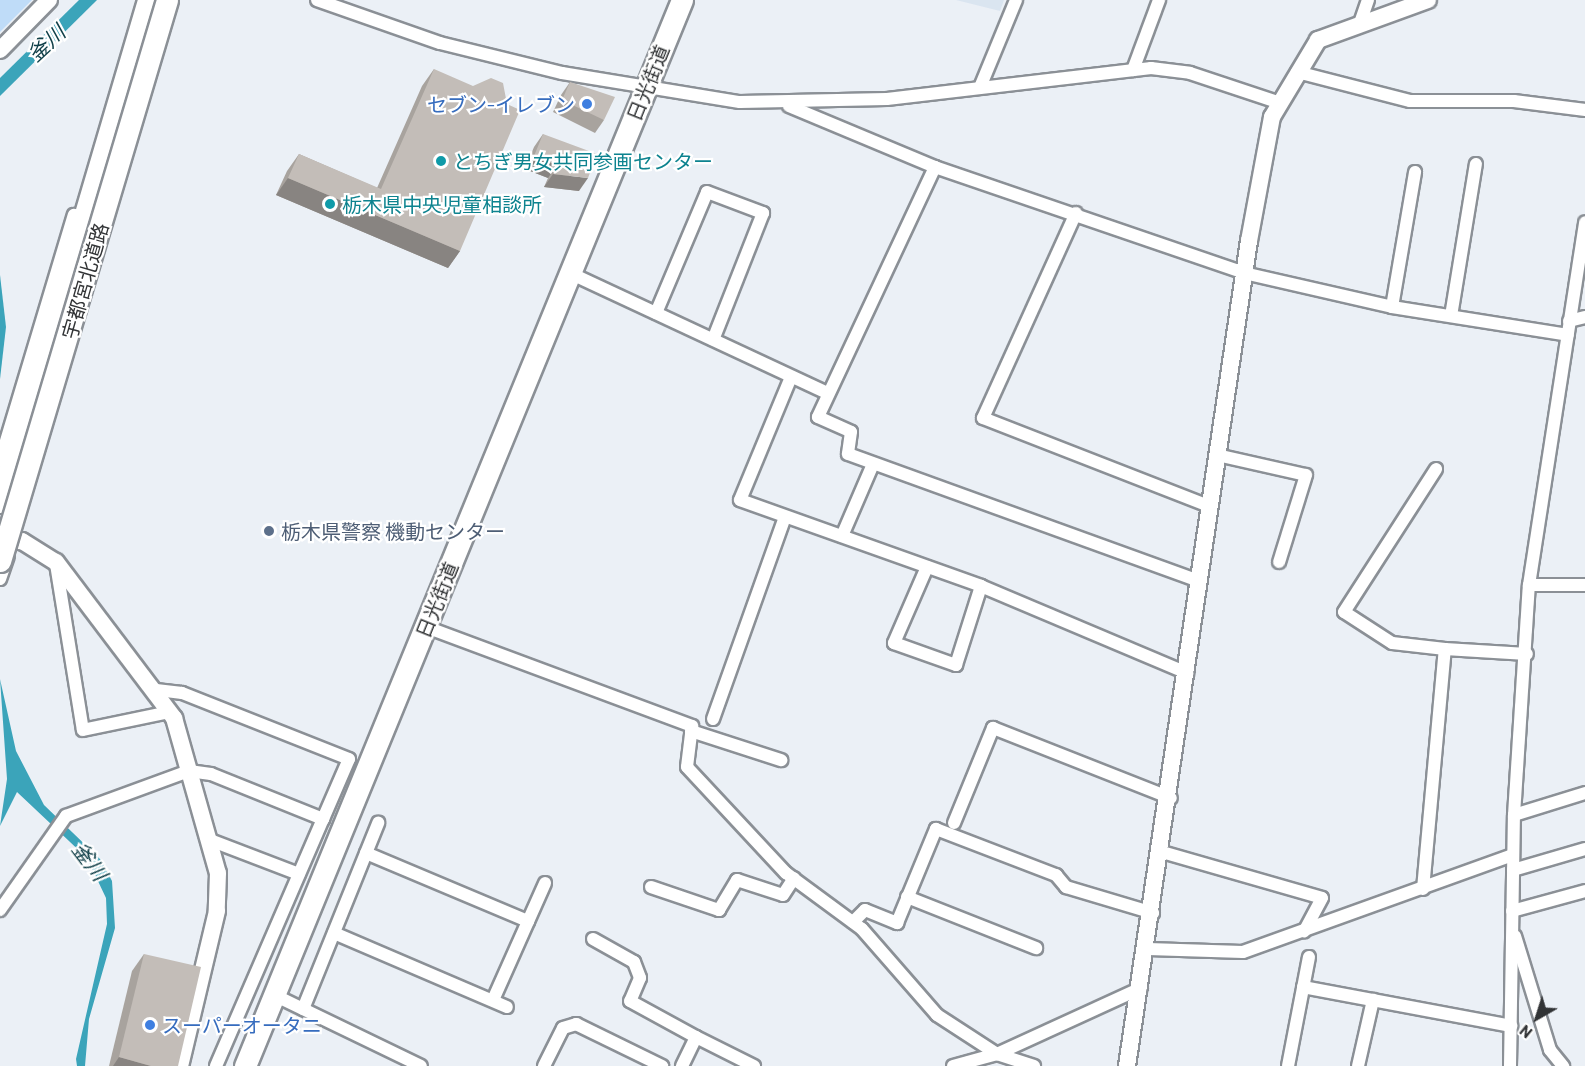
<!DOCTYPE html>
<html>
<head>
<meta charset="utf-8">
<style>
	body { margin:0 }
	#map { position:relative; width:1585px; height:1066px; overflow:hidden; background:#ebf0f6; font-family:Barlow,"Noto Sans JP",sans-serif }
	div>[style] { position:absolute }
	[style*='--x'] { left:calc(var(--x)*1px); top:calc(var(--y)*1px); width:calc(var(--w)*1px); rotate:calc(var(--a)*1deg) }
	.built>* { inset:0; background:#dae5f0 }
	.green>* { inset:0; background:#bfdcf8 }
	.water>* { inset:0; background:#3ba4ba }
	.roads { filter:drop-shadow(2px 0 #8b9096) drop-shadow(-2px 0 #8b9096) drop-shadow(0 2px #8b9096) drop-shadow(0 -2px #8b9096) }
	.street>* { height:12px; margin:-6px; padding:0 6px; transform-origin:6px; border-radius:6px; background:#fff }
	.secondary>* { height:16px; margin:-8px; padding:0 8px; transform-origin:8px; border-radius:8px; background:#fff }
	.highway>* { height:21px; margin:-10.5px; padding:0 10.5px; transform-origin:10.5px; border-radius:10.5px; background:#fff }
	.bridges { filter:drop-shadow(2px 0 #8b9096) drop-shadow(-2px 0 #8b9096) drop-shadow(0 2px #8b9096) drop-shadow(0 -2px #8b9096) }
	.highway-bridge>* { height:21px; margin:-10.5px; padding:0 10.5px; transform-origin:10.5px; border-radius:10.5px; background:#fff }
	.wall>* { inset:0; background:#a8a39e }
	.shaded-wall>* { inset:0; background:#888481 }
	.building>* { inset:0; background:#c3bdb8 }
	.dots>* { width:16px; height:16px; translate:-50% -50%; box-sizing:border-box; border:3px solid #fff; border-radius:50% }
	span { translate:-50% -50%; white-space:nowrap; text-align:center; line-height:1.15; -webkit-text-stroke:4.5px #fff; paint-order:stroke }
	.street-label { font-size:20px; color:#323436 }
	.shop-label { font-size:20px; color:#366cbe }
	.right { translate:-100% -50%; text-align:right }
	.left { translate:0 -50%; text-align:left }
	.culture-label { font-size:20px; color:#0d838f }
	.service-label { font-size:20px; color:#4e5e75 }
	.water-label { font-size:21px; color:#114049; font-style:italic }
	.north { position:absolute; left:1507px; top:988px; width:60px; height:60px; -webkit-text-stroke:4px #fff; paint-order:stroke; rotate:219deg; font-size:16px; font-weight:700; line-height:24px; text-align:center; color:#323436 }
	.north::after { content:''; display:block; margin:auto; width:21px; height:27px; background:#323436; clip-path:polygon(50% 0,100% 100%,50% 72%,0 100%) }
</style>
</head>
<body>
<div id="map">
	<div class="built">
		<div style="clip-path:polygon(956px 0,1004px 0,1000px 11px)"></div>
	</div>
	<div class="green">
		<div style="clip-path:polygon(0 0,32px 0,0 32px)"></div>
	</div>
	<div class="water">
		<div style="clip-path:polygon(79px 0,97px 0,0 96px,0 78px)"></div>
		<div style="clip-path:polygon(0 275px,6px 327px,0 379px)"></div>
		<div style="clip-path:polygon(0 679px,16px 751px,44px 805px,101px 860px,112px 881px,115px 928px,89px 1019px,85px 1066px,77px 1066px,76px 1059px,107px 924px,106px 898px,87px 858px,17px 792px,0 826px,7px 779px)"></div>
	</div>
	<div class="roads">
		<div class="street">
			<div style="--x:317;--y:0;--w:130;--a:19.3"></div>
			<div style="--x:440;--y:43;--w:126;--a:13.8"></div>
			<div style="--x:562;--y:73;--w:180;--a:9.3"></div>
			<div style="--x:740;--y:102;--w:147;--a:-1.2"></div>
			<div style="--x:887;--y:99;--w:266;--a:-6.7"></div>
			<div style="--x:1151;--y:68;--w:39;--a:7"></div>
			<div style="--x:1190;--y:73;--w:92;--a:18.4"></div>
			<div style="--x:1359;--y:26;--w:28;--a:-71"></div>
			<div style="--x:1133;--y:70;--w:75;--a:-69.6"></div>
			<div style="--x:1297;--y:72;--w:117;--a:14.4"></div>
			<div style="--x:1410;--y:101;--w:104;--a:0"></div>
			<div style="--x:1514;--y:101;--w:72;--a:7.2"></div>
			<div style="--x:981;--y:85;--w:92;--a:-67.6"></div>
			<div style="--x:789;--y:106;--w:158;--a:22.7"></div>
			<div style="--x:935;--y:167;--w:327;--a:18.9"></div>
			<div style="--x:1244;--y:273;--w:152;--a:12.9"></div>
			<div style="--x:1392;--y:307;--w:178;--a:9"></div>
			<div style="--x:935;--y:167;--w:276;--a:115.1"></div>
			<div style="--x:818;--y:417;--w:36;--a:24"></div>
			<div style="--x:851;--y:432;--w:22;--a:98"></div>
			<div style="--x:848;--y:454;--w:372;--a:19.9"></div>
			<div style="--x:1076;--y:213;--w:225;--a:114.4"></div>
			<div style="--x:983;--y:418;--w:243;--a:21.3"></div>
			<div style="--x:572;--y:274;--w:281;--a:25"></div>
			<div style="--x:1392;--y:307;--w:137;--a:-80.3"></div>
			<div style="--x:656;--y:313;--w:131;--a:-67.1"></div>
			<div style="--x:707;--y:192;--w:60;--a:20.6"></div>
			<div style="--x:763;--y:213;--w:136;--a:111.5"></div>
			<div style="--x:1451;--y:316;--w:154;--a:-80.7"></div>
			<div style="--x:1569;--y:321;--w:16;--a:-14"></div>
			<div style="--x:791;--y:377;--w:133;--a:112.5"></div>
			<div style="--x:740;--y:500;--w:256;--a:19.6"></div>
			<div style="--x:981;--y:586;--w:224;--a:22.9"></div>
			<div style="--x:1217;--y:455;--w:91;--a:12.7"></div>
			<div style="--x:1306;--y:475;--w:91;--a:107.2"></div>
			<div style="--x:0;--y:461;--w:257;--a:-73.3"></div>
			<div style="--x:842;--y:536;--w:78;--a:-66.7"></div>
			<div style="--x:56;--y:564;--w:168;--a:80.8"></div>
			<div style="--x:83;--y:730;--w:89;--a:-11.7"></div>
			<div style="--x:927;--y:567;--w:83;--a:113.5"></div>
			<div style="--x:894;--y:643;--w:66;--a:19.5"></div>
			<div style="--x:956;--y:665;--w:83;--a:-72.4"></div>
			<div style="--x:0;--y:579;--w:24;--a:-71"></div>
			<div style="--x:1529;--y:585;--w:56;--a:0"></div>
			<div style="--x:426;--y:627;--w:284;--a:20.4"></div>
			<div style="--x:692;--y:726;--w:41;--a:97"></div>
			<div style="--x:687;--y:767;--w:145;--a:47"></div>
			<div style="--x:786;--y:873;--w:94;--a:36.4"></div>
			<div style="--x:862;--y:929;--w:114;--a:48.9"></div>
			<div style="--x:937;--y:1015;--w:72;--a:33"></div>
			<div style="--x:997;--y:1054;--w:39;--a:18"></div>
			<div style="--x:1445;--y:649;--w:82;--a:3.5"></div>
			<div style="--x:713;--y:719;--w:214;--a:-70.4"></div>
			<div style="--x:691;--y:731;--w:95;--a:17.9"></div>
			<div style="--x:1514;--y:815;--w:74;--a:-17.2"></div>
			<div style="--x:954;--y:823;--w:103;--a:-67.7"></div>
			<div style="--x:993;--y:728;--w:191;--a:21.5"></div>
			<div style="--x:210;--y:840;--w:95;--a:20.9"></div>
			<div style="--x:1162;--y:852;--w:166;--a:16"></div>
			<div style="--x:1322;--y:898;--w:38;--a:118"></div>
			<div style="--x:366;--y:853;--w:176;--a:22.8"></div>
			<div style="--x:1513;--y:870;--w:75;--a:-16.3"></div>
			<div style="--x:651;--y:887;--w:72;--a:18.7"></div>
			<div style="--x:719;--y:910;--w:35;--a:-59"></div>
			<div style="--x:737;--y:880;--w:48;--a:18.1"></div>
			<div style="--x:783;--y:895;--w:20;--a:-57"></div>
			<div style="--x:1423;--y:889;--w:241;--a:-84.8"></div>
			<div style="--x:1445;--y:649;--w:53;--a:-173.5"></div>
			<div style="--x:1392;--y:643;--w:57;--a:-147.1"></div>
			<div style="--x:1344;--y:612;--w:170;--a:-57.2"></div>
			<div style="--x:907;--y:897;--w:139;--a:21.6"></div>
			<div style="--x:0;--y:910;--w:115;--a:-54.9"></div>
			<div style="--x:66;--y:816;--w:131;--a:-20.1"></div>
			<div style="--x:189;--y:771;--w:22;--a:8"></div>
			<div style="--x:211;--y:774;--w:121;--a:21.9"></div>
			<div style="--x:323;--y:819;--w:65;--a:-66.6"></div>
			<div style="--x:349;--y:759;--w:180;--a:-158.4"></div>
			<div style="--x:182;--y:693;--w:26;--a:-173"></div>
			<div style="--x:1512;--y:911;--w:76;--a:-15.3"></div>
			<div style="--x:853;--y:922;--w:17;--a:-45"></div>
			<div style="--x:865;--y:910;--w:35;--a:22"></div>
			<div style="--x:897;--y:923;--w:102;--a:-67.5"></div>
			<div style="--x:936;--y:829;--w:129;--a:21"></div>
			<div style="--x:1056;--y:875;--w:16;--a:50"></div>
			<div style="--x:1066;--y:887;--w:91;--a:16.6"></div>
			<div style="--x:334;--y:933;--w:188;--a:23.2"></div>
			<div style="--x:1515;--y:936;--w:119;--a:72.9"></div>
			<div style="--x:1550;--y:1050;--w:21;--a:51"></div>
			<div style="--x:593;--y:939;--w:47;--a:29.3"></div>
			<div style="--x:634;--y:962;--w:17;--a:69"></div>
			<div style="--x:640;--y:978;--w:25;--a:113"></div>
			<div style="--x:630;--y:1001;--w:75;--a:28.6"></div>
			<div style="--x:1148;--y:949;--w:95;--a:1.8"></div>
			<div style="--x:1243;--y:952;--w:287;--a:-19.8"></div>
			<div style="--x:1303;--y:987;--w:212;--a:10.6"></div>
			<div style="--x:274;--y:995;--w:163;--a:25.8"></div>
			<div style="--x:493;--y:1000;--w:128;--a:-66"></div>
			<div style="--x:303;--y:1009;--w:201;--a:-68"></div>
			<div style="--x:216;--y:1066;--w:269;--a:-66.6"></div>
			<div style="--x:544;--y:1066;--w:42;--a:-63.4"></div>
			<div style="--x:563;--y:1028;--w:14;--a:-17"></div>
			<div style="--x:576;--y:1024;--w:96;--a:26"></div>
			<div style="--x:682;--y:1066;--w:32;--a:-64"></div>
			<div style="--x:696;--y:1037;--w:65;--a:26.6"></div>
			<div style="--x:953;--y:1066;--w:46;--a:-15.3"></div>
			<div style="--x:997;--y:1054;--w:158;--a:-24.6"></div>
			<div style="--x:1288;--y:1066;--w:111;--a:-79.1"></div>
			<div style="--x:1358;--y:1066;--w:68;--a:-77.2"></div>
			<div style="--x:1510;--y:1066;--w:251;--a:-89.1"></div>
			<div style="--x:1514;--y:815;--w:230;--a:-86.3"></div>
			<div style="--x:1529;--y:585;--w:367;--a:-81.2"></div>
		</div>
		<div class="secondary">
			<div style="--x:0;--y:50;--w:70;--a:-45.6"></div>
			<div style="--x:0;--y:540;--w:22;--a:3"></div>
			<div style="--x:22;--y:541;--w:40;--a:32"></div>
			<div style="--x:56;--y:562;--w:196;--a:52.9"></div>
			<div style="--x:174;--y:718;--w:161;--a:74.2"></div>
			<div style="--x:218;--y:873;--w:38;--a:92"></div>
			<div style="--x:217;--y:911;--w:159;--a:103.4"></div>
			<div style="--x:1127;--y:1066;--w:834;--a:-81.59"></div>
			<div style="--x:1249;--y:241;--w:126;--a:-79.5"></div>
			<div style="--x:1272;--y:117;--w:90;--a:-59.1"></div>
			<div style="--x:1318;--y:40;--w:117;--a:-20"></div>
		</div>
		<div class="highway">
			<div style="--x:0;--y:502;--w:523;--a:-73.57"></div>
			<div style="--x:245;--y:1066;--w:1152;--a:-67.71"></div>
		</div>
	</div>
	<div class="bridges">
		<div class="highway-bridge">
			<div style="--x:0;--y:561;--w:585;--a:-73.42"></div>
		</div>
	</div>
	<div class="wall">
		<div style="clip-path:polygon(434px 69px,460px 251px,448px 268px,276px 195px,287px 171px,299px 154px,377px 188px,422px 86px)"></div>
		<div style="clip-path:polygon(570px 82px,604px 120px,595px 133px,553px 112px,561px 95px)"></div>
		<div style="clip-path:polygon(543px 134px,579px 191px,544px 187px,548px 178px,525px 169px,534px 147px)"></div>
		<div style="clip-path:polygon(144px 954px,178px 1066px,109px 1066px,132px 971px)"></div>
	</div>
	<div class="shaded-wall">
		<div style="clip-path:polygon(534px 156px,557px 165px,548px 178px,525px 169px)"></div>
		<div style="clip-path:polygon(553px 174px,588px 178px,579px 191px,544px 187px)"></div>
		<div style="clip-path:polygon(288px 178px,460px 251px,448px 268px,276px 195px)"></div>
		<div style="clip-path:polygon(119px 1057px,151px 1066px,113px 1066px)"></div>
	</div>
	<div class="building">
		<div style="clip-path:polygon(434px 69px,473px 86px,491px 78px,503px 83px,507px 104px,520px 110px,460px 251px,288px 178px,299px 154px,381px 189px)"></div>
		<div style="clip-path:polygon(570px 82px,615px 97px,604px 120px,562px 100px)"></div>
		<div style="clip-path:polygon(543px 134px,597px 154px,588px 178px,553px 174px,557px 165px,534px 156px)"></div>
		<div style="clip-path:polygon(144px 954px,201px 967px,178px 1066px,151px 1066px,119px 1057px)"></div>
	</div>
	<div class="dots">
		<div style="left:587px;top:104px;background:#3f7fe0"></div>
		<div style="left:441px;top:161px;background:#0f9aa8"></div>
		<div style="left:330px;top:204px;background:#0f9aa8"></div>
		<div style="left:269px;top:531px;background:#5c6f8a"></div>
		<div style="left:150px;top:1025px;background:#3f7fe0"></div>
	</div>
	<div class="street-label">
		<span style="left:648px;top:83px;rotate:-68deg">日光街道</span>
		<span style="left:85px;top:281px;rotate:-74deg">宇都宮北道路</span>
		<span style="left:437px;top:600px;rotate:-68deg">日光街道</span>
	</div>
	<div class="shop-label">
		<span class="right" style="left:575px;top:104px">セブン-イレブン</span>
		<span class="left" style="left:162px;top:1025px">スーパーオータニ</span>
	</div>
	<div class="culture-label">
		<span class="left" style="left:453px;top:161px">とちぎ男女共同参画センター</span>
		<span class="left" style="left:342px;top:204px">栃木県中央児童相談所</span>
	</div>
	<div class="service-label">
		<span class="left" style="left:281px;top:531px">栃木県警察 機動センター</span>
	</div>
	<div class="water-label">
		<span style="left:46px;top:43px;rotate:-43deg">釜川</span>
		<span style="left:90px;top:861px;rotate:53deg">釜川</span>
	</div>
	<div class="north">N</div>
</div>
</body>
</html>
